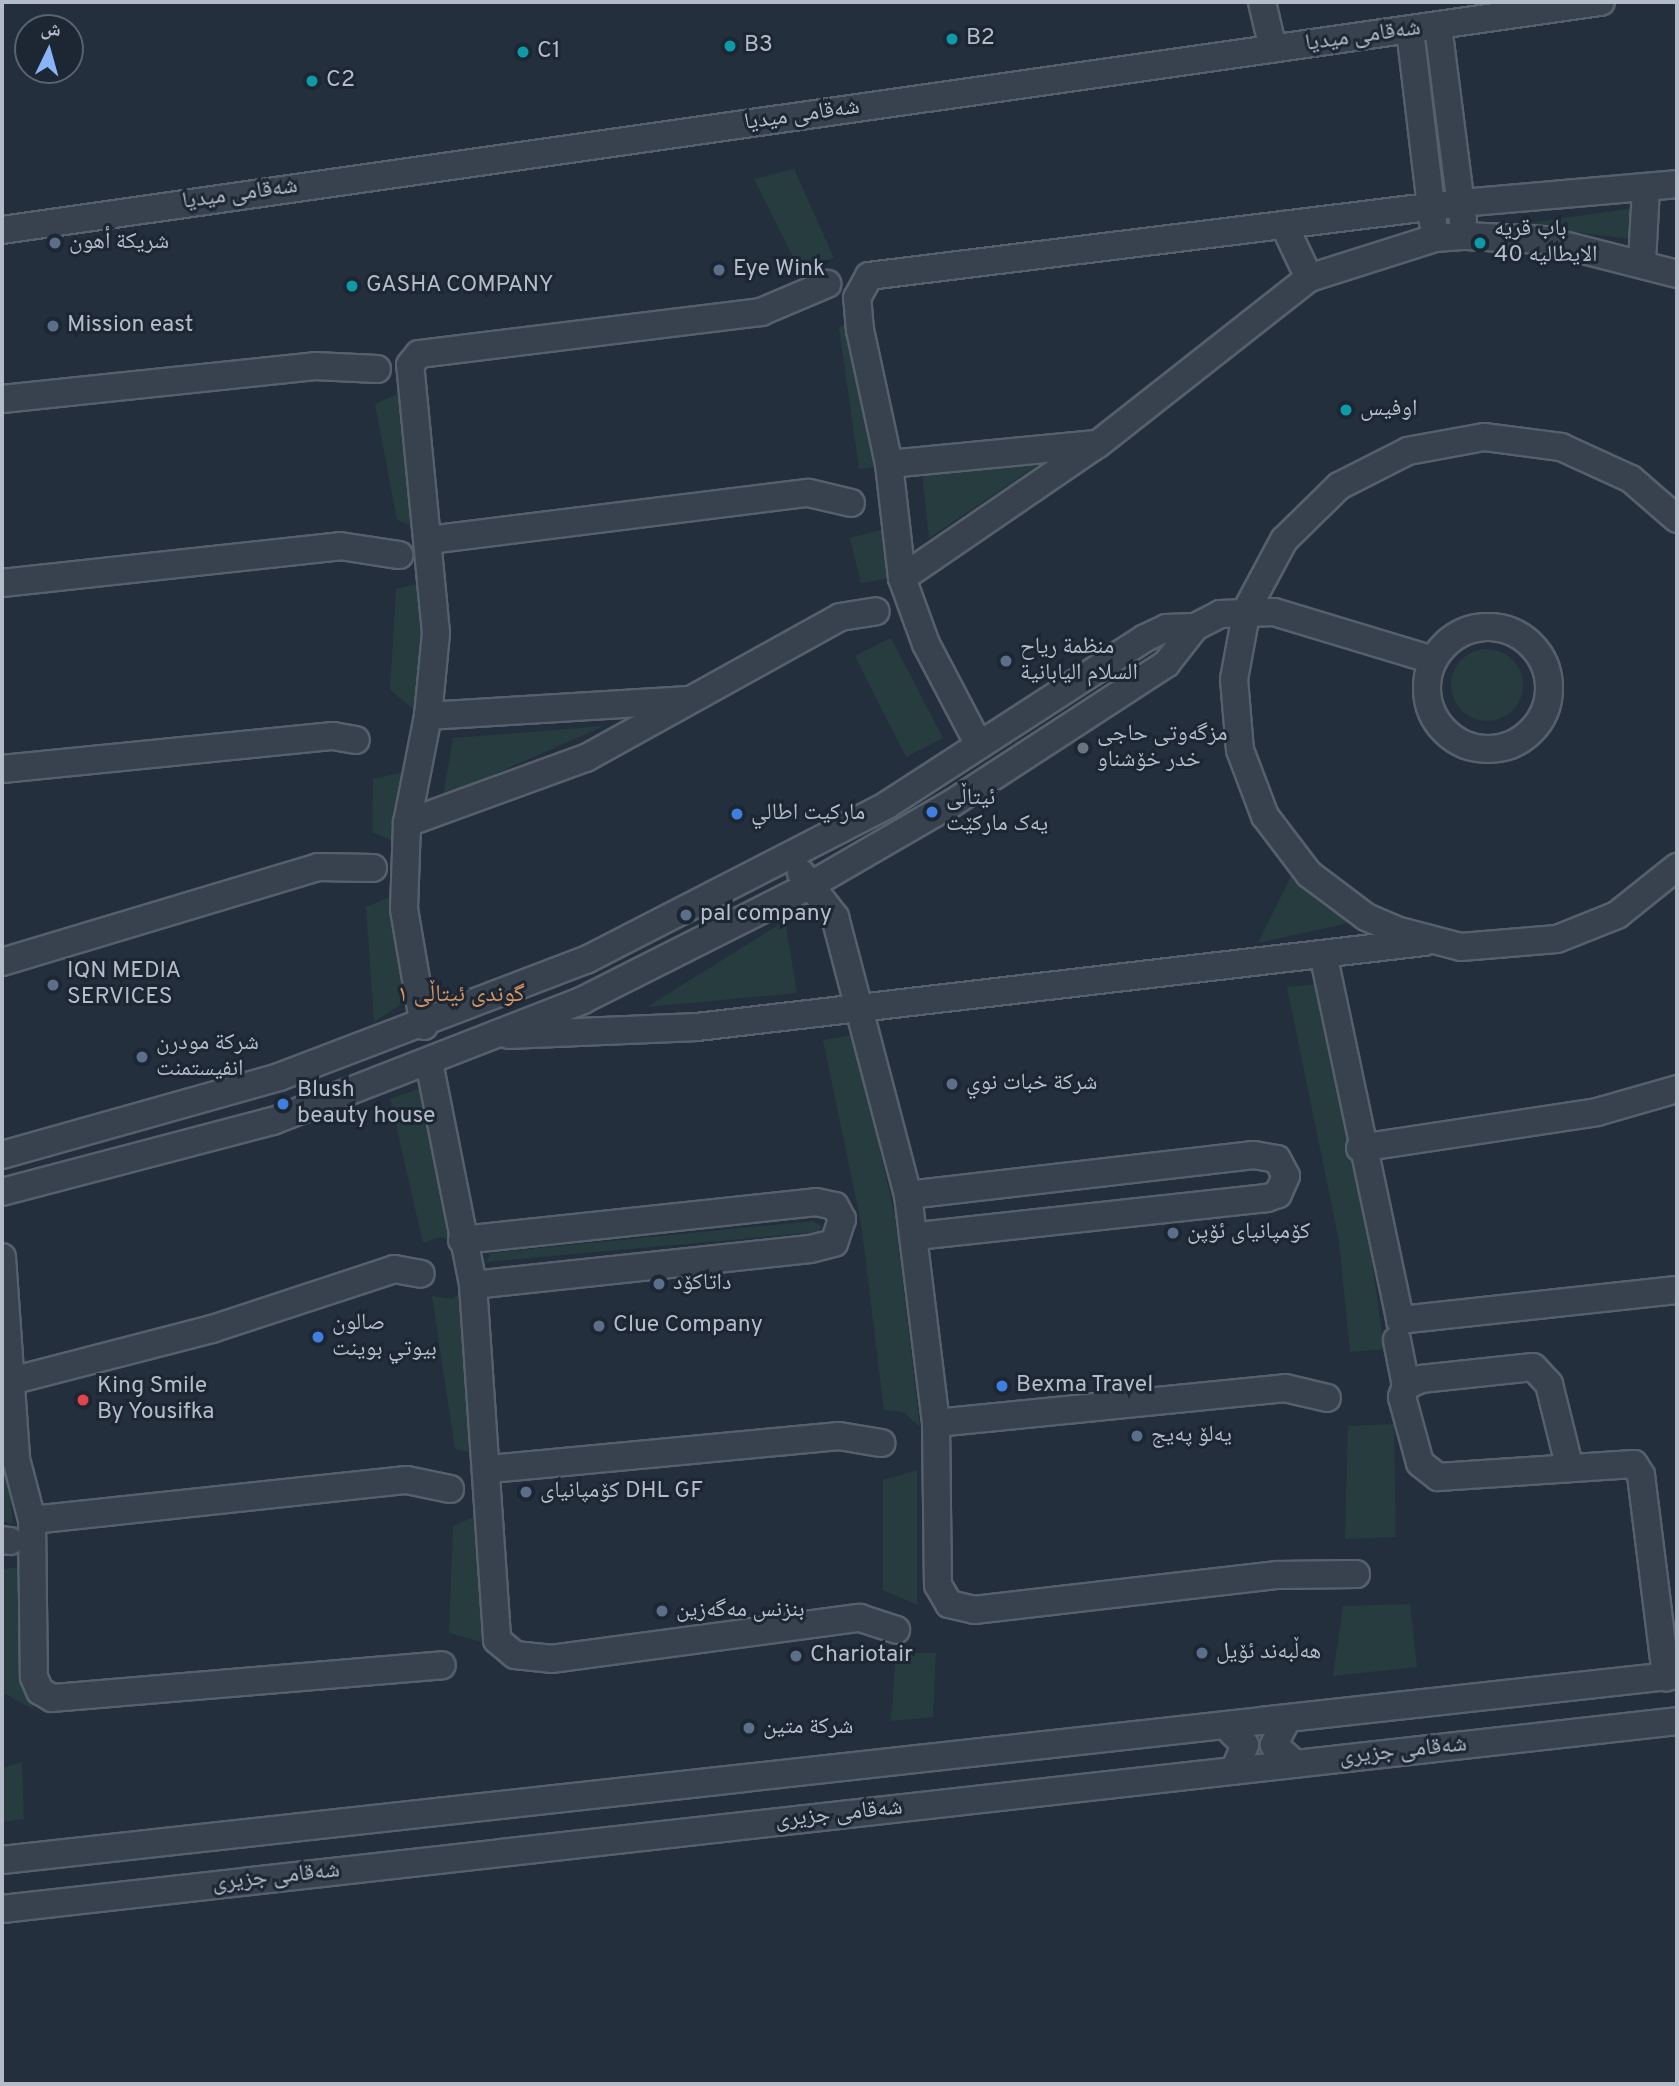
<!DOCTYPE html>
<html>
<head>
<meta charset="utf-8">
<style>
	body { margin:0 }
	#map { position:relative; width:1679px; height:2086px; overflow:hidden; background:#242f3e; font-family:Overpass,"Noto Naskh Arabic",sans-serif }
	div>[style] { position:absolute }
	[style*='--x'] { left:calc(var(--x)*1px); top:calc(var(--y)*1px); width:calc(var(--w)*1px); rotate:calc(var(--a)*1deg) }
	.green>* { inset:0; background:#263c3f }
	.round { border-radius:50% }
	.roads { filter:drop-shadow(2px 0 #565f6c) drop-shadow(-2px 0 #565f6c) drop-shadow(0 2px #565f6c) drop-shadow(0 -2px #565f6c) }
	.minor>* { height:26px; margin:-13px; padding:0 13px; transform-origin:13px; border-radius:13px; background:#38414e }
	.minor>.ring { margin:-13px; padding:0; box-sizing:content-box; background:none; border:26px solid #38414e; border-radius:50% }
	.dots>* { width:19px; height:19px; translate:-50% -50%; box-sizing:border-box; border:4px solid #1d2633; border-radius:50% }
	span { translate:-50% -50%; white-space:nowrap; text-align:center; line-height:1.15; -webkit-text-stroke:6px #1d2633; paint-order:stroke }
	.street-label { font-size:23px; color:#b4bcc9 }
	.poi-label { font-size:23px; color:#b4bcc9 }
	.left { translate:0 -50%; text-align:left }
	.neighbourhood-label { font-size:24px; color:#d59563 }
	.frame { position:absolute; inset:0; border:4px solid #b4bcc9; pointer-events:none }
	.north { position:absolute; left:14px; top:14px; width:70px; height:70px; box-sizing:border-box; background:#1d2633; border:2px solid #59626f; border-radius:50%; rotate:5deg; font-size:19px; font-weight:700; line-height:28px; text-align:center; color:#b4bcc9 }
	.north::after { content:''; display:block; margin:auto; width:24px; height:32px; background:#8ab4f8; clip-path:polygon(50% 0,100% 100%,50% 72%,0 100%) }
</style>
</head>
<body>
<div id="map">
	<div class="green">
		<div style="clip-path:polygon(794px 169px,834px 258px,799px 269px,754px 179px)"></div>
		<div style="clip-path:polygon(1634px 208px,1631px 239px,1516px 225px)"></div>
		<div style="clip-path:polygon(856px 315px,885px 466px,859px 469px,839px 328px)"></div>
		<div style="clip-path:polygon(404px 391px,432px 533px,397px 520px,375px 404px)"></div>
		<div style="clip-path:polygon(1041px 463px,929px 538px,922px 474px)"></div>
		<div style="clip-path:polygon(884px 529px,896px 577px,861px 583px,850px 538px)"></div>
		<div style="clip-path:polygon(431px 580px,420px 714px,390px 690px,396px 589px)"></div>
		<div style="clip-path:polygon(891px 638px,943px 738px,906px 757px,855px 656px)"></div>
		<div class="round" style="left:1451px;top:649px;width:72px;height:72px"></div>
		<div style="clip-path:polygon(604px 726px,443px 797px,453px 738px)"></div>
		<div style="clip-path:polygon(409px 771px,400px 844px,372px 832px,373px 779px)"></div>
		<div style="clip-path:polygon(1295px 868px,1367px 919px,1258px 943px)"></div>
		<div style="clip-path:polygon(400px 893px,408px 1000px,374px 1022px,366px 907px)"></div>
		<div style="clip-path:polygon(785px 921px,797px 993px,647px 1007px)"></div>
		<div style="clip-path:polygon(1317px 984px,1354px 1130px,1384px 1349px,1350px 1352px,1339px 1241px,1287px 987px)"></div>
		<div style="clip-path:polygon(854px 1035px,895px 1217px,920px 1427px,903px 1412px,884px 1410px,861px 1223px,823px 1040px)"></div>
		<div style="clip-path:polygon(426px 1086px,459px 1242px,440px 1237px,423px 1243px,390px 1099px)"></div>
		<div style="clip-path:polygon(813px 1221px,822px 1227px,818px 1232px,486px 1262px,491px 1253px)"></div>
		<div style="clip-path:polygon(469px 1286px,487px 1456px,455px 1449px,432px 1296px,452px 1299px)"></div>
		<div style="clip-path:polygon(3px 1417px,13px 1524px,2px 1521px)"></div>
		<div style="clip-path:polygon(1394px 1424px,1396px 1537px,1345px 1539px,1348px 1426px)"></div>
		<div style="clip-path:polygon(917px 1470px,917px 1605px,883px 1590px,883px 1480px)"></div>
		<div style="clip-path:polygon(485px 1512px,488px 1644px,449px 1633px,453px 1526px)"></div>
		<div style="clip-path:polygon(30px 1566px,33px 1709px,2px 1692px,2px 1569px)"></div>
		<div style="clip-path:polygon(1410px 1604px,1417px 1667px,1333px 1676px,1343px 1606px)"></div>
		<div style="clip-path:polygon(896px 1653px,936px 1653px,933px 1717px,891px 1721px)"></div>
		<div style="clip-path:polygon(22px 1762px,24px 1819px,2px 1822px,2px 1768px)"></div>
	</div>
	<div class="roads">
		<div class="minor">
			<div style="--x:1262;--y:2;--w:48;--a:76.8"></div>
			<div style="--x:1438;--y:26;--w:196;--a:82.7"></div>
			<div style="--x:1410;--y:30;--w:194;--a:83.2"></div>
			<div style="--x:1284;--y:225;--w:59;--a:64.7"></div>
			<div style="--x:2;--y:230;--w:1615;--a:-8.12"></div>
			<div style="--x:1642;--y:262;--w:75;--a:-86.9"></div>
			<div style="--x:2;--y:399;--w:315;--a:-6"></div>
			<div style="--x:315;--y:366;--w:62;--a:2.8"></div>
			<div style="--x:889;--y:464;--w:208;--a:-5.5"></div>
			<div style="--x:1677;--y:519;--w:61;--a:-139"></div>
			<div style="--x:1631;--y:479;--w:77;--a:-155.4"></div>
			<div style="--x:1561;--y:447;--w:78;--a:-172.6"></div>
			<div style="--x:1484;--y:437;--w:77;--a:169.6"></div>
			<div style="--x:1408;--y:451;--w:77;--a:153.1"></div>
			<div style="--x:1339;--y:486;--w:77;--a:135.5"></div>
			<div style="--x:1284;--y:540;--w:78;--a:118.2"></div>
			<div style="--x:1247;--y:609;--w:71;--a:100.5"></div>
			<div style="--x:1234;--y:679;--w:71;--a:85.2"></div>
			<div style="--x:1240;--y:750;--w:71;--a:69.3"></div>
			<div style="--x:1265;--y:816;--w:73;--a:52.8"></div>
			<div style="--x:1309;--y:874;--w:71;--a:37"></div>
			<div style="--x:1366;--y:917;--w:33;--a:23"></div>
			<div style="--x:1396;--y:930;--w:67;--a:14.7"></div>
			<div style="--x:1461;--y:947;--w:96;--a:-4.8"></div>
			<div style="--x:1557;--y:939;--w:65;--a:-21.8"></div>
			<div style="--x:1617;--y:915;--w:77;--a:-38.7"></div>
			<div style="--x:429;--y:540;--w:383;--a:-7.1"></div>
			<div style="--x:809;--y:493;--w:43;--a:13.4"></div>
			<div style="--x:902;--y:578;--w:237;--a:-34.4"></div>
			<div style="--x:1098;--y:444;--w:268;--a:-38.2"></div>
			<div style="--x:1309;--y:278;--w:132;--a:-17.6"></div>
			<div style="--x:1435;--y:238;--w:31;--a:-4"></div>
			<div style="--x:1466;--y:236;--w:78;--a:2.9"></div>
			<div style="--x:1544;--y:240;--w:137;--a:14.3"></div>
			<div style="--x:2;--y:583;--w:340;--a:-6.2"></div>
			<div style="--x:340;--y:546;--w:60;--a:8.7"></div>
			<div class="ring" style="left:1427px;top:627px;width:96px;height:96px"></div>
			<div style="--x:428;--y:716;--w:260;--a:-3.5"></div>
			<div style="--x:979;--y:745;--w:114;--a:-117.7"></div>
			<div style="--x:926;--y:644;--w:70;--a:-110"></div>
			<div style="--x:902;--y:578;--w:115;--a:-96.5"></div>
			<div style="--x:889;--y:464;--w:137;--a:-102.2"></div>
			<div style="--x:860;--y:330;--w:32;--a:-95"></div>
			<div style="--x:857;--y:298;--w:25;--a:-61"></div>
			<div style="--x:869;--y:276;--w:596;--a:-7.03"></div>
			<div style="--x:1461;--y:203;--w:217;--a:-5"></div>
			<div style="--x:2;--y:769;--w:333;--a:-5.7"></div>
			<div style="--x:333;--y:736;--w:23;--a:10"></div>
			<div style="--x:407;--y:823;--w:190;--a:-20"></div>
			<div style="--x:586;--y:758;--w:291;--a:-29"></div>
			<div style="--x:840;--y:617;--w:36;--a:-9"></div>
			<div style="--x:801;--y:873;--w:56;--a:52.3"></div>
			<div style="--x:835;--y:917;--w:287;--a:75.3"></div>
			<div style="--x:908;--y:1195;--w:230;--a:83"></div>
			<div style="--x:936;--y:1423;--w:162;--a:89.3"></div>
			<div style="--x:938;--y:1585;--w:22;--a:60"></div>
			<div style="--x:949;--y:1604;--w:26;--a:13"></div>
			<div style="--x:974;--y:1610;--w:306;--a:-6.6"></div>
			<div style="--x:1278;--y:1575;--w:78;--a:-0.7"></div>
			<div style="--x:1324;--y:958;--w:370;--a:78.1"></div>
			<div style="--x:1400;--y:1320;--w:279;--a:-6.2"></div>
			<div style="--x:2;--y:962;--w:330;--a:-16.7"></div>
			<div style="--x:318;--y:867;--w:55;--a:1"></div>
			<div style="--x:424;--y:1026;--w:119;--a:-99.7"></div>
			<div style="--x:404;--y:909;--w:86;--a:-88"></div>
			<div style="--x:407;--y:823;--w:109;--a:-78.9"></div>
			<div style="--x:428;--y:716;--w:83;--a:-84.5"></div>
			<div style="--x:436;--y:633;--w:269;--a:-95.5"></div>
			<div style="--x:410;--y:365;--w:14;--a:-51"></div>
			<div style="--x:419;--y:354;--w:345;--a:-7"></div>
			<div style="--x:761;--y:312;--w:72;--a:-23"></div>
			<div style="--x:509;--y:1035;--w:188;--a:-2.4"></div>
			<div style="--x:697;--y:1027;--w:732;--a:-6.67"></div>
			<div style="--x:429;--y:1062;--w:227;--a:78.8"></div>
			<div style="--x:473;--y:1285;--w:356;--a:86.1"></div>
			<div style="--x:497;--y:1640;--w:23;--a:40"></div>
			<div style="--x:515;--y:1655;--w:36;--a:6"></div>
			<div style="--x:551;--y:1659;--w:312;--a:-7.6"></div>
			<div style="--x:860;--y:1618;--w:38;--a:18"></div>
			<div style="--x:1360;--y:1148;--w:240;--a:-8.6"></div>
			<div style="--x:1597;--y:1112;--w:83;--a:-16"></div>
			<div style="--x:2;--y:1155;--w:288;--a:-15.7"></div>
			<div style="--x:279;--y:1077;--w:329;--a:-20.9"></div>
			<div style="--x:586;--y:960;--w:339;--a:-27.2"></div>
			<div style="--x:887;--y:805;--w:307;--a:-32.9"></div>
			<div style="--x:1145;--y:638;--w:23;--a:-25"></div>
			<div style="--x:1166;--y:628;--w:29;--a:-2"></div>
			<div style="--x:2;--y:1192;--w:280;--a:-14.7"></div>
			<div style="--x:273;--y:1121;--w:333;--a:-21.3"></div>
			<div style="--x:583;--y:1000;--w:255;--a:-26.8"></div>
			<div style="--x:811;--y:885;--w:162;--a:-30.1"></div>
			<div style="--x:951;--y:804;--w:257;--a:-33.1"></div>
			<div style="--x:1166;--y:664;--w:47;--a:-51.9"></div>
			<div style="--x:1195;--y:627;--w:28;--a:-27"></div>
			<div style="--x:1220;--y:614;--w:54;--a:-2.1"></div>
			<div style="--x:1274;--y:612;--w:166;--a:16.8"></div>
			<div style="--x:908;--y:1195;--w:348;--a:-6.6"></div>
			<div style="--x:1254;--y:1155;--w:23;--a:10"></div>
			<div style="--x:1277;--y:1159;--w:19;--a:62"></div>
			<div style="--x:1286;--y:1176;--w:20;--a:114"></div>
			<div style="--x:1278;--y:1194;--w:12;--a:160"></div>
			<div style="--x:1267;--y:1198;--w:353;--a:173.8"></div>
			<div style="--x:462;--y:1240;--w:356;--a:-6.1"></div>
			<div style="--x:816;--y:1202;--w:19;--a:12"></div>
			<div style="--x:835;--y:1206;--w:15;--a:62"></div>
			<div style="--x:842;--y:1219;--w:25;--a:108"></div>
			<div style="--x:834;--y:1243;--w:25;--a:166"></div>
			<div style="--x:810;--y:1249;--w:339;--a:173.9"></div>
			<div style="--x:2;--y:1257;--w:202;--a:86"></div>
			<div style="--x:16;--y:1459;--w:63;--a:75.3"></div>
			<div style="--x:32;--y:1520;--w:157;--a:89.3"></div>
			<div style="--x:34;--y:1677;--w:15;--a:67"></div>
			<div style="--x:40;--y:1691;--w:14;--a:30"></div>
			<div style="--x:52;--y:1698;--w:391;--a:-4.8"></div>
			<div style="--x:1397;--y:1340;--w:47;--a:78.9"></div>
			<div style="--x:11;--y:1381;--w:208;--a:-14.5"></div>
			<div style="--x:212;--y:1329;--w:192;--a:-18.2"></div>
			<div style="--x:394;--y:1269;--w:27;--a:10"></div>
			<div style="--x:936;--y:1423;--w:351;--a:-5.7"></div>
			<div style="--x:1285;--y:1388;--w:43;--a:13.4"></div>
			<div style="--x:1569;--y:1465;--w:83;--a:-103.9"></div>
			<div style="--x:1549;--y:1384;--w:23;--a:-133"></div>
			<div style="--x:1533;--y:1367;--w:113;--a:173.9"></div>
			<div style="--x:1421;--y:1379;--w:17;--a:155"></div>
			<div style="--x:1406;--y:1386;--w:12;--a:110"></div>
			<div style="--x:1402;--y:1397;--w:68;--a:74.7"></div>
			<div style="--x:1420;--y:1463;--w:23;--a:38"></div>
			<div style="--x:1438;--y:1477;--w:196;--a:-3.8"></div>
			<div style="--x:1634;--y:1464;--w:13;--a:58"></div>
			<div style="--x:1641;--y:1475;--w:204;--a:82.9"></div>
			<div style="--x:490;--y:1469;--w:351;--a:-5.4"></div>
			<div style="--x:839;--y:1436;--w:43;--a:9.5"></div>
			<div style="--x:32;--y:1520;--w:377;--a:-6.1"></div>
			<div style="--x:407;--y:1480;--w:44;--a:11.8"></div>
			<div style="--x:2;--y:1540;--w:8;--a:7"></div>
			<div style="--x:1287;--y:1719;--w:29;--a:117"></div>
			<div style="--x:1274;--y:1745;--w:28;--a:42"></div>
			<div style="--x:1225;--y:1725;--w:28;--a:45"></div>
			<div style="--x:1245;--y:1745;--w:28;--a:113"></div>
			<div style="--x:2;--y:1860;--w:1685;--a:-6.3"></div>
			<div style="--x:2;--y:1909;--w:1686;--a:-6.4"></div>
		</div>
	</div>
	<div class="dots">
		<div style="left:952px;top:39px;background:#0f9aa8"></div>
		<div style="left:730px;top:46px;background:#0f9aa8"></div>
		<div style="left:523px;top:52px;background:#0f9aa8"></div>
		<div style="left:312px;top:81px;background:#0f9aa8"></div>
		<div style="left:55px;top:243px;background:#5c6f8a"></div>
		<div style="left:1480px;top:243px;background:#0f9aa8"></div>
		<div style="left:719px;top:270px;background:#5c6f8a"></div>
		<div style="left:352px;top:286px;background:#0f9aa8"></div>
		<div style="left:53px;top:326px;background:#5c6f8a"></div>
		<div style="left:1346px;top:410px;background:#0f9aa8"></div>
		<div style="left:1006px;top:661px;background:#5c6f8a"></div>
		<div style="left:1083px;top:748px;background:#6b7280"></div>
		<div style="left:932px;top:812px;background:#3f7fe0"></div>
		<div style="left:737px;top:814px;background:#3f7fe0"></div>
		<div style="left:686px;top:915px;background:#5c6f8a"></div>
		<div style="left:53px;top:985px;background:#5c6f8a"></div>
		<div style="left:142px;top:1057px;background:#5c6f8a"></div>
		<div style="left:952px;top:1084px;background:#5c6f8a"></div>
		<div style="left:283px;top:1104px;background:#3f7fe0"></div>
		<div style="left:1173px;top:1233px;background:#5c6f8a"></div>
		<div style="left:659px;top:1284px;background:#5c6f8a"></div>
		<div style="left:599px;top:1326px;background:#5c6f8a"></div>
		<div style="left:318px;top:1337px;background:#3f7fe0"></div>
		<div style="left:1002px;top:1386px;background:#3f7fe0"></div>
		<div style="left:83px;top:1400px;background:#e0444e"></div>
		<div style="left:1137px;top:1436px;background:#5c6f8a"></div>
		<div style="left:526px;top:1492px;background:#5c6f8a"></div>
		<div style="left:662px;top:1611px;background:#5c6f8a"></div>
		<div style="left:1202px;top:1653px;background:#5c6f8a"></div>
		<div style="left:796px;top:1656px;background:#5c6f8a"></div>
		<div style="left:749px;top:1728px;background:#5c6f8a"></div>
	</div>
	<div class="street-label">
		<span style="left:1363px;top:37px;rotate:-8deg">شەقامی میدیا</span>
		<span style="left:802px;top:116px;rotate:-8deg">شەقامی میدیا</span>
		<span style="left:240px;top:195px;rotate:-8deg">شەقامی میدیا</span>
		<span style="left:1403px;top:1752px;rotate:-6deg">شەقامی جزیری</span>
		<span style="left:839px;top:1815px;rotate:-6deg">شەقامی جزیری</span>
		<span style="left:276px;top:1878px;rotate:-6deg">شەقامی جزیری</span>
	</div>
	<div class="poi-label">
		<span class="left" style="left:966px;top:39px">B2</span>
		<span class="left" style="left:744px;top:46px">B3</span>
		<span class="left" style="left:537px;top:52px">C1</span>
		<span class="left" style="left:326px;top:81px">C2</span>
		<span class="left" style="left:1494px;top:243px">باب قريه<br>الايطاليه 40</span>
		<span class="left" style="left:69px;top:243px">شريكة أهون</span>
		<span class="left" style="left:733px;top:270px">Eye Wink</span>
		<span class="left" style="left:366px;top:286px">GASHA COMPANY</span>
		<span class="left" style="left:67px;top:326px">Mission east</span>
		<span class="left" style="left:1360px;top:410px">اوفيس</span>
		<span class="left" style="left:1020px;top:661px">منظمة رياح<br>السلام اليابانية</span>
		<span class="left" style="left:1097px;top:748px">مزگه‌وتی حاجی<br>خدر خۆشناو</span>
		<span class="left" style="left:946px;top:812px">ئیتاڵی<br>یەک مارکێت</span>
		<span class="left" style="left:751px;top:814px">ماركيت اطالي</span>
		<span class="left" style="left:700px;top:915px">pal company</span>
		<span class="left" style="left:67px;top:985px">IQN MEDIA<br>SERVICES</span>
		<span class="left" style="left:156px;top:1057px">شركة مودرن<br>انفيستمنت</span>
		<span class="left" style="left:966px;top:1084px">شركة خبات نوي</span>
		<span class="left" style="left:297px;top:1104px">Blush<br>beauty house</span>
		<span class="left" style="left:1187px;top:1233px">کۆمپانیای ئۆپن</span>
		<span class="left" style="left:673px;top:1284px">داتاکۆد</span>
		<span class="left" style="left:332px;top:1337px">صالون<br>بيوتي بوينت</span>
		<span class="left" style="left:613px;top:1326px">Clue Company</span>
		<span class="left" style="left:1016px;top:1386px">Bexma Travel</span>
		<span class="left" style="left:97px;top:1400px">King Smile<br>By Yousifka</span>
		<span class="left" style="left:1151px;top:1436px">یەلۆ پەیج</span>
		<span class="left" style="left:540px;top:1492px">کۆمپانیای DHL GF</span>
		<span class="left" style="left:676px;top:1611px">بنزنس مەگەزین</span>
		<span class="left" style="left:1216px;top:1653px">هەڵبەند ئۆیل</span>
		<span class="left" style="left:810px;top:1656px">Chariotair</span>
		<span class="left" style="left:763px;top:1728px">شرکة متین</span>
	</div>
	<div class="neighbourhood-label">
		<span style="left:461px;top:996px">گوندی ئیتاڵی ١</span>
	</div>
	<div class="frame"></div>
	<div class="north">ش</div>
</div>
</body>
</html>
